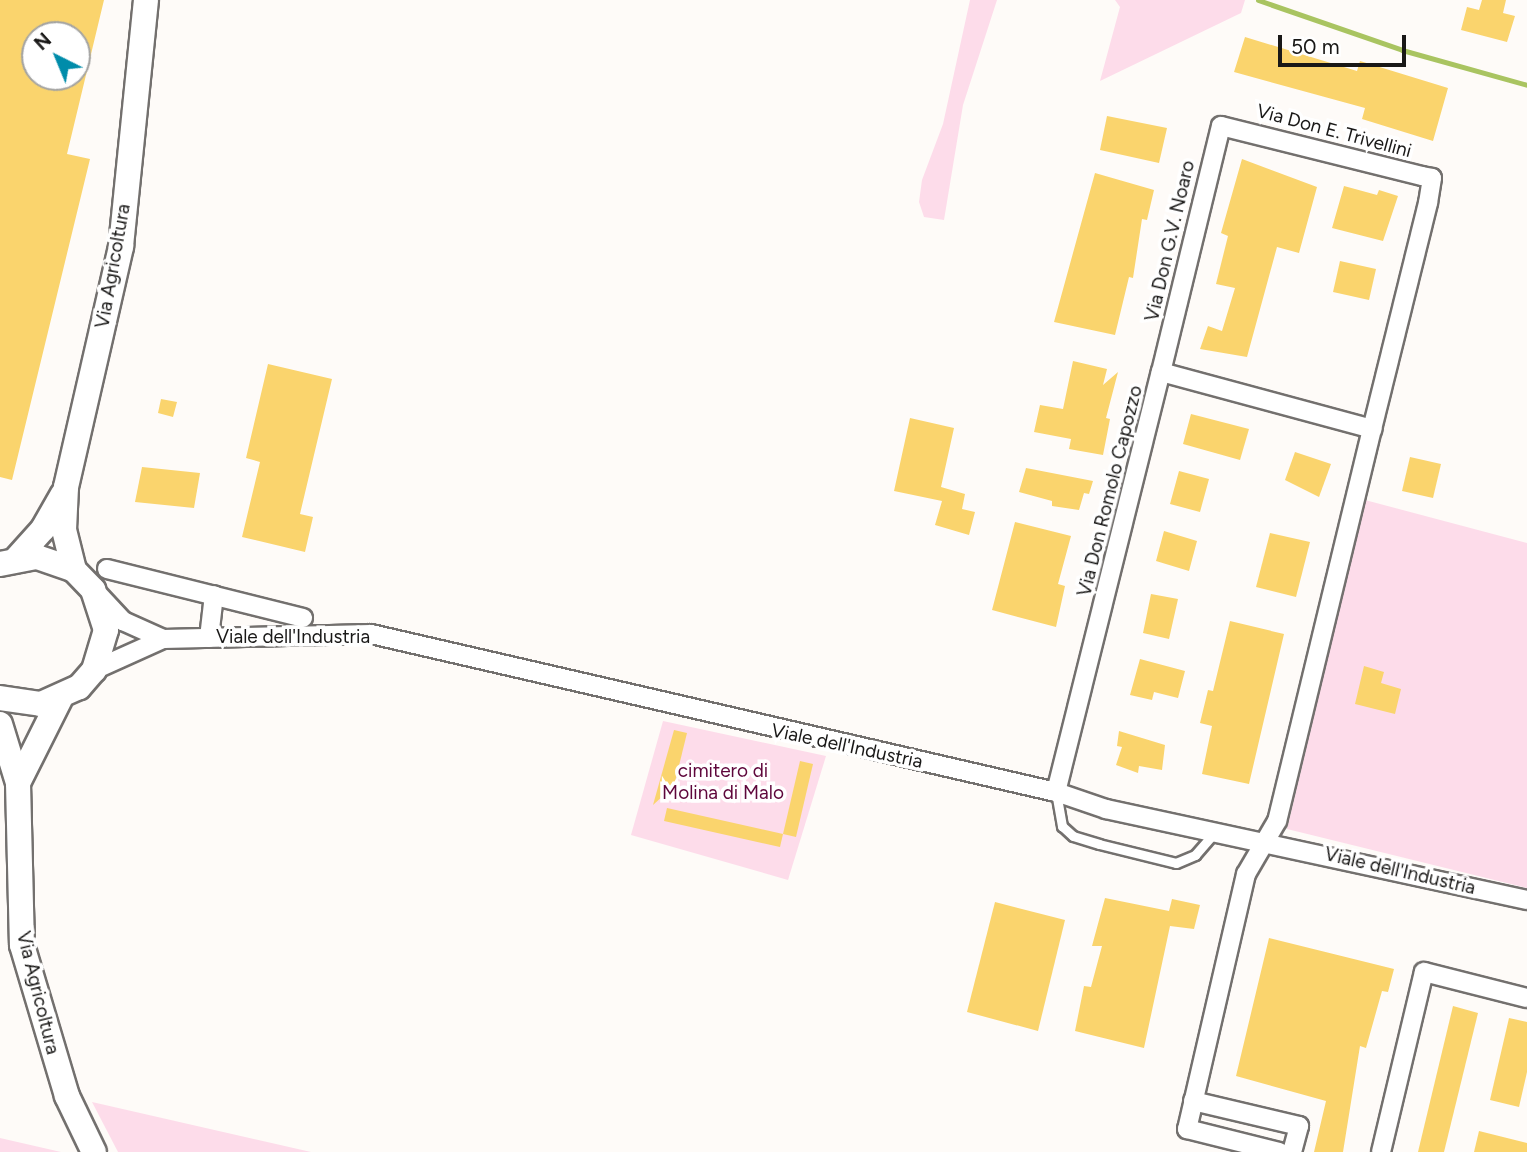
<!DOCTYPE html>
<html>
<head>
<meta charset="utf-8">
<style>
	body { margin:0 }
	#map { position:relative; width:1527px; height:1152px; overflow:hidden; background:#fefbf8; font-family:Figtree,sans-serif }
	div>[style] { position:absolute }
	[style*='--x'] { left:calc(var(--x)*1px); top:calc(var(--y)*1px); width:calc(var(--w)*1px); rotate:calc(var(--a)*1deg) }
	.green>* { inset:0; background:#fddcea }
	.stream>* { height:5px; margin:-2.5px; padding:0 2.5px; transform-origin:2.5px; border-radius:2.5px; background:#a9c461 }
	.building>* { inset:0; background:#fad46d }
	.roads { filter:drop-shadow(2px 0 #73706e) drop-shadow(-2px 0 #73706e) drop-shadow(0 2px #73706e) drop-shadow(0 -2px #73706e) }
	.service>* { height:9px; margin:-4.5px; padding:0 4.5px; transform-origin:4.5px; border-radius:4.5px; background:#fff }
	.minor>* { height:18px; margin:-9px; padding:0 9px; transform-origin:9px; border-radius:9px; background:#fff }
	.secondary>* { height:24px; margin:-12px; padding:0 12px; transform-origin:12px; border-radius:12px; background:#fff }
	span { translate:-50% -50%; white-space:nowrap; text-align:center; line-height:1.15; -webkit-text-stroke:7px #fff; paint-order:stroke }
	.street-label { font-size:19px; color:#191817 }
	.park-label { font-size:19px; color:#5e063b }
	.north { position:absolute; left:21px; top:21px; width:70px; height:70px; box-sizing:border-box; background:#fff; border:2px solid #a3a3a2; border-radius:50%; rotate:317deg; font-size:19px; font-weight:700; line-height:28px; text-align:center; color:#191817 }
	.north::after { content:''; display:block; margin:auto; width:24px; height:32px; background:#008caa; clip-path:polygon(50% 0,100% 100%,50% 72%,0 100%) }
	.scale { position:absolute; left:1278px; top:35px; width:128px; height:32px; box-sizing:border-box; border:4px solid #191817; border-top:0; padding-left:9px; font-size:21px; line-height:24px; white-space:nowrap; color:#191817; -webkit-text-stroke:5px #fff; paint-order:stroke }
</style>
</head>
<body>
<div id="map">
	<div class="green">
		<div style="clip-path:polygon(970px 0,997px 0,963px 105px,944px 220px,924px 217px,919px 202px,922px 180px,943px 124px)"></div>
		<div style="clip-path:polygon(1115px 0,1245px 0,1241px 13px,1100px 81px,1120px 7px)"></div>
		<div style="clip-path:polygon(1365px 500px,1527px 543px,1527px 888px,1287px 829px)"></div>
		<div style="clip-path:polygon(663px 721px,826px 756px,788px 880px,631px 835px)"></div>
		<div style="clip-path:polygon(92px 1102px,311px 1152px,118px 1152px)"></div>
		<div style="clip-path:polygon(0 1138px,61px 1152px,0 1152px)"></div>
	</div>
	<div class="stream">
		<div style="--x:1258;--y:0;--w:152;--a:19.1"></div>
		<div style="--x:1402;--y:50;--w:130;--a:15.6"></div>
	</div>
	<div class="building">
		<div style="clip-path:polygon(evenodd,0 0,104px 0,67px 154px,90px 159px,12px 480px,0 477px,0 0,35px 35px,77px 35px,77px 77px,35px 77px,35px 35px)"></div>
		<div style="clip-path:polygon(1482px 0,1506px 0,1503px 13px,1515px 16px,1507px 42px,1461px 30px,1467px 7px,1479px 10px)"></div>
		<div style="clip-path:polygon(1245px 37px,1357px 71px,1360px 61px,1448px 88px,1433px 141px,1362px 119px,1365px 108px,1234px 72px)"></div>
		<div style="clip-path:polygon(1107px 116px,1167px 128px,1159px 163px,1100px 150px)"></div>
		<div style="clip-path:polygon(1242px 159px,1317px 187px,1299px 253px,1277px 247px,1247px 357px,1200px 349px,1208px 326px,1222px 331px,1235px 288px,1216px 284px,1228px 236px,1221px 233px)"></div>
		<div style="clip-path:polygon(1095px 173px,1154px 190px,1147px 220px,1142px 219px,1133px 278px,1129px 277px,1115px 335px,1054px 322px)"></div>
		<div style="clip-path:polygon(1344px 186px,1377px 195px,1379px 190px,1398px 196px,1383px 241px,1332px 228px)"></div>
		<div style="clip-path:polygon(1340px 261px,1376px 269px,1369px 300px,1333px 292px)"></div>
		<div style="clip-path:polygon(1073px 361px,1107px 369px,1103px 385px,1118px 372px,1106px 418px,1110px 419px,1103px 455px,1069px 449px,1071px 439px,1034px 432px,1040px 405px,1063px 409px)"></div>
		<div style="clip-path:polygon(268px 364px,332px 379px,300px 514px,313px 517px,305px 552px,242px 537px,260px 462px,246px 458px)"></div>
		<div style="clip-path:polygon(161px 399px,177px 402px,173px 417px,158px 413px)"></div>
		<div style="clip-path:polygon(1191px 414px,1249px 429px,1240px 460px,1183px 444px)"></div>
		<div style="clip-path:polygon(910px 418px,954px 428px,941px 487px,965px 494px,962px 509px,975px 512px,969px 535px,935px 525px,942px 501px,894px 491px)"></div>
		<div style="clip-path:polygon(1295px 452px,1331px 464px,1319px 497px,1285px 480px)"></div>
		<div style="clip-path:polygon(1410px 457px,1441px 464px,1433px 498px,1402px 491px)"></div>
		<div style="clip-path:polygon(142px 467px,200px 473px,194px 508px,135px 502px)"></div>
		<div style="clip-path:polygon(1026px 468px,1093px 481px,1089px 494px,1084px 493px,1079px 510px,1052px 506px,1052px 501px,1019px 492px)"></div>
		<div style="clip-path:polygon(1179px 471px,1209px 479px,1200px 512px,1170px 504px)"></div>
		<div style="clip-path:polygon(1015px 522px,1071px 536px,1058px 584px,1065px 586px,1056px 627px,992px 610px)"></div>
		<div style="clip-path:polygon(1164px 531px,1197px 541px,1189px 571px,1156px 561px)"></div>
		<div style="clip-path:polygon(1270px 533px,1310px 542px,1296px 597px,1256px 587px)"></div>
		<div style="clip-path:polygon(1151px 594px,1178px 599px,1169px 639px,1143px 633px)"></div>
		<div style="clip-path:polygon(1230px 621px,1284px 634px,1249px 784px,1202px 774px,1212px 726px,1200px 723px,1208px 690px,1213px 691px)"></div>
		<div style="clip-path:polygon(1140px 659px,1185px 671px,1178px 698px,1154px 692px,1152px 700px,1130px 695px)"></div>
		<div style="clip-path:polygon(1364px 666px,1384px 672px,1381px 683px,1401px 689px,1395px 714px,1355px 704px)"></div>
		<div style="clip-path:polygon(674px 730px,687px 733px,674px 786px,653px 805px)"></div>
		<div style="clip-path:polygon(1119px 731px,1165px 745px,1162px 770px,1139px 766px,1138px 773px,1116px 765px,1122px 747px,1117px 746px)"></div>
		<div style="clip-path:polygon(800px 761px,813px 764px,796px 837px,783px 834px)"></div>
		<div style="clip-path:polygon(667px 808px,783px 834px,780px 847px,664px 821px)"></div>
		<div style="clip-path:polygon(1105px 898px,1169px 911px,1172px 899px,1200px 905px,1194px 929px,1170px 926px,1144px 1048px,1075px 1031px,1084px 986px,1091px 987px,1102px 946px,1092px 946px)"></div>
		<div style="clip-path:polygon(995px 902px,1065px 920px,1038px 1031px,967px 1012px)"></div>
		<div style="clip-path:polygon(1269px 938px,1394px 969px,1388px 992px,1382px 991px,1366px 1048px,1360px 1046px,1343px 1152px,1314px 1152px,1326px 1101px,1236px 1076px)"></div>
		<div style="clip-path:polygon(1453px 1006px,1478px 1013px,1444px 1152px,1418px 1152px)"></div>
		<div style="clip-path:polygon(1509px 1018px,1527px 1022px,1527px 1072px,1519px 1107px,1490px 1100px)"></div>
		<div style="clip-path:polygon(1479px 1131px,1527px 1143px,1527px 1152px,1474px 1152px)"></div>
	</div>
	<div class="roads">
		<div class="service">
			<div style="--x:1056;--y:792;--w:35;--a:80"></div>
			<div style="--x:1062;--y:826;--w:15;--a:42"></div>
			<div style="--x:1073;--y:836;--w:27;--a:17"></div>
			<div style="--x:1099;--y:844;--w:79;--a:13.9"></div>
			<div style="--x:1176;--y:863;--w:21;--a:-23"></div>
			<div style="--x:1195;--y:855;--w:29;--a:-49"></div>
		</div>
		<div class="minor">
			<div style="--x:1161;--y:372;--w:253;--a:-76.3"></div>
			<div style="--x:1221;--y:126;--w:207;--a:14"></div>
			<div style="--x:1422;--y:176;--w:10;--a:11"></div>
			<div style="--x:1432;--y:178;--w:25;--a:99"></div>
			<div style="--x:1428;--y:203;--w:233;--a:103.9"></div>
			<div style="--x:107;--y:569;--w:202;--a:14"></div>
			<div style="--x:96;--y:592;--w:40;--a:47"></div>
			<div style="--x:123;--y:621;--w:44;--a:24.2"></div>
			<div style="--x:209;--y:638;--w:43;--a:-83.4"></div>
			<div style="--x:94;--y:670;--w:76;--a:-24.2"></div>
			<div style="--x:163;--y:639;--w:208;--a:-1.4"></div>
			<div style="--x:371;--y:634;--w:703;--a:12.99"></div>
			<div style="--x:1056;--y:792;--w:53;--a:18.8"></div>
			<div style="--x:1106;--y:809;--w:431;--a:12.2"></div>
			<div style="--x:1056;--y:792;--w:433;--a:-76"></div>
			<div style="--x:1161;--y:372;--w:219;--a:15.1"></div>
			<div style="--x:1372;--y:429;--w:403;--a:103.6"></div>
			<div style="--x:1277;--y:821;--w:61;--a:120.3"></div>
			<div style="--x:1246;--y:874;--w:262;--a:103"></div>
			<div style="--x:1187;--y:1129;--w:95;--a:14"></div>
			<div style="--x:1193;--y:1101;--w:109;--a:13.3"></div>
			<div style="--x:1299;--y:1126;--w:27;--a:105"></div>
			<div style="--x:1381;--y:1152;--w:185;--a:-76.6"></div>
			<div style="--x:1424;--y:972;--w:106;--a:14.2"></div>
		</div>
		<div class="secondary">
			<div style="--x:17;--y:558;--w:39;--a:-48"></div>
			<div style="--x:43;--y:529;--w:40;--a:-60.3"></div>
			<div style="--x:0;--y:564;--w:38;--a:-11"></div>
			<div style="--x:37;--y:557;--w:39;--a:19"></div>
			<div style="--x:74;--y:570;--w:28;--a:46"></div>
			<div style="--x:93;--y:590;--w:42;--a:72"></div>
			<div style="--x:106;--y:630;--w:42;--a:106.7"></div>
			<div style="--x:94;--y:670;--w:23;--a:131"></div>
			<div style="--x:79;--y:687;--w:42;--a:155.9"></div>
			<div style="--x:41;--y:704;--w:41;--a:-171.7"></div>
			<div style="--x:74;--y:570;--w:41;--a:-104"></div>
			<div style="--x:64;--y:530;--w:43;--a:-87.3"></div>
			<div style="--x:66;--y:487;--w:247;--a:-77.1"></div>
			<div style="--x:121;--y:246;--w:247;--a:-84.2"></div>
			<div style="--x:0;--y:724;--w:62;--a:73"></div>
			<div style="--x:18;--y:783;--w:162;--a:88.6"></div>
			<div style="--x:22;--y:945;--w:158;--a:73.4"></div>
			<div style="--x:67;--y:1096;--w:62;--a:64.3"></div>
			<div style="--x:18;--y:783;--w:94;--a:-63.4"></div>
		</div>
	</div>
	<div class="street-label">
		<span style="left:1334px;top:131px;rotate:15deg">Via Don E. Trivellini</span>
		<span style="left:1170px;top:241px;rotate:-77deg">Via Don G.V. Noaro</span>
		<span style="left:113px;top:266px;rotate:-80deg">Via Agricoltura</span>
		<span style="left:1110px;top:491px;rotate:-76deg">Via Don Romolo Capozzo</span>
		<span style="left:293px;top:637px">Viale dell'Industria</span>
		<span style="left:847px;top:746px;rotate:12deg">Viale dell'Industria</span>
		<span style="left:1400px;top:871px;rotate:13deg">Viale dell'Industria</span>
		<span style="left:38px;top:993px;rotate:76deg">Via Agricoltura</span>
	</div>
	<div class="park-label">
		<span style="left:723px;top:782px">cimitero di<br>Molina di Malo</span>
	</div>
	<div class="north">N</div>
	<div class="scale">50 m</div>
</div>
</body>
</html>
